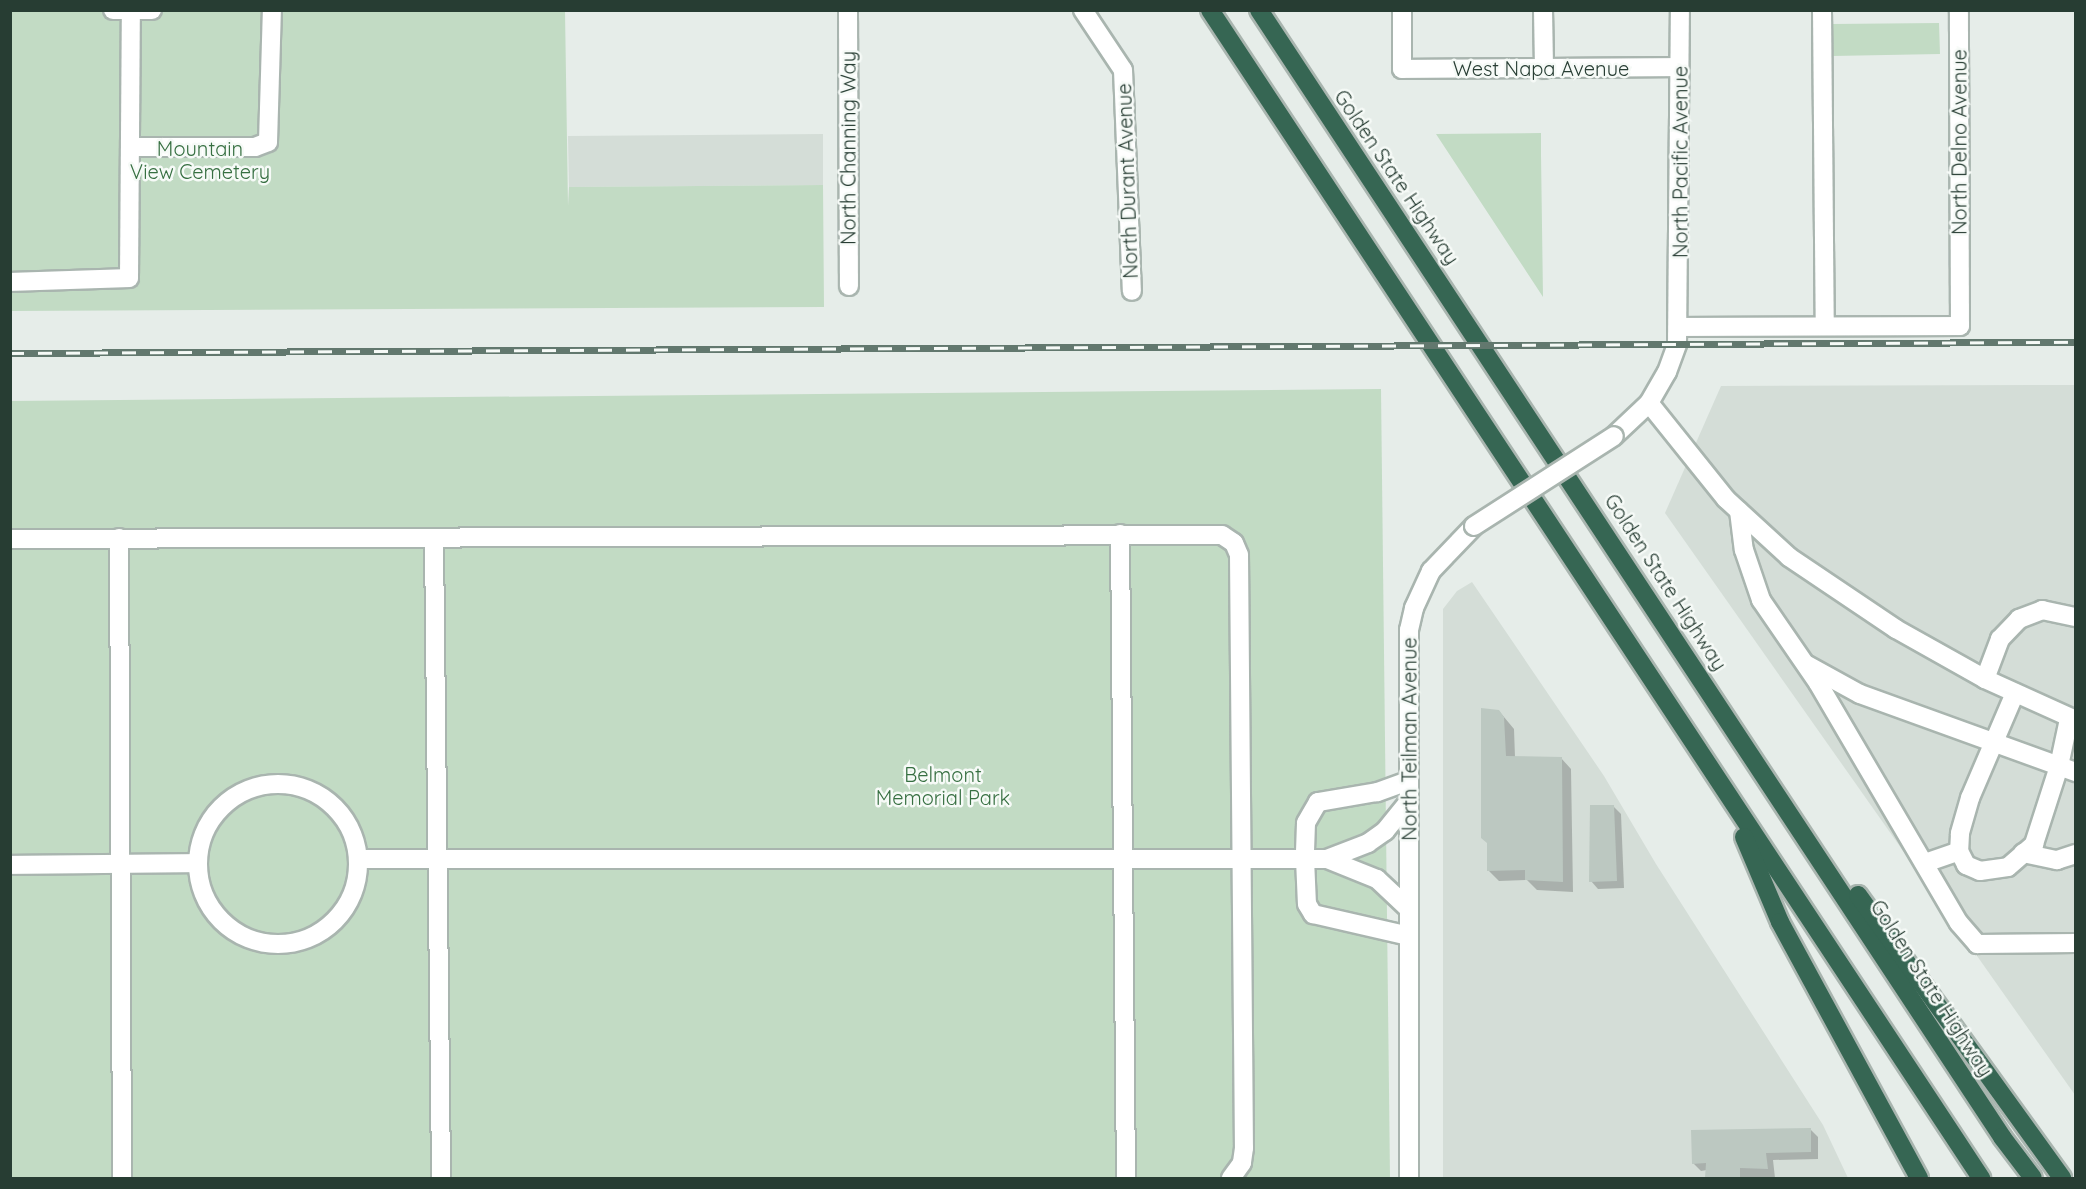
<!DOCTYPE html>
<html>
<head>
<meta charset="utf-8">
<style>
	body { margin:0 }
	#map { position:relative; width:2086px; height:1189px; overflow:hidden; background:#e6ede9; font-family:Quicksand,sans-serif }
	div>[style] { position:absolute }
	[style*='--x'] { left:calc(var(--x)*1px); top:calc(var(--y)*1px); width:calc(var(--w)*1px); rotate:calc(var(--a)*1deg) }
	.built>* { inset:0; background:#d4ddd7 }
	.green>* { inset:0; background:#c2dbc4 }
	.shadow>* { inset:0; background:#0003 }
	.building>* { inset:0; background:#bcc8c1 }
	.roads { filter:drop-shadow(2px 0 #a9b5af) drop-shadow(-2px 0 #a9b5af) drop-shadow(0 2px #a9b5af) drop-shadow(0 -2px #a9b5af) }
	.minor>* { height:18px; margin:-9px; padding:0 9px; transform-origin:9px; border-radius:9px; background:#fff }
	.minor>.ring { margin:-9px; padding:0; box-sizing:content-box; background:none; border:18px solid #fff; border-radius:50% }
	.highway>* { height:18px; margin:-9px; padding:0 9px; transform-origin:9px; border-radius:9px; background:#366653 }
	.rail>* { height:7px; margin-top:-3.5px; transform-origin:0; background:repeating-linear-gradient(90deg,#f6faf7 0 14px,#62786e 0 28px); box-sizing:border-box; border-block:2px solid #62786e }
	.bridges { filter:drop-shadow(2px 0 #a9b5af) drop-shadow(-2px 0 #a9b5af) drop-shadow(0 2px #a9b5af) drop-shadow(0 -2px #a9b5af) }
	.minor-bridge>* { height:18px; margin:-9px; padding:0 9px; transform-origin:9px; border-radius:9px; background:#fff }
	span { translate:-50% -50%; white-space:nowrap; text-align:center; line-height:1.15; -webkit-text-stroke:5px #f6faf7; paint-order:stroke }
	.street-label { font-size:20px; color:#273d33 }
	.park-label { font-size:20px; color:#366f41 }
	.frame { position:absolute; inset:0; border:12px solid #273d33; pointer-events:none }
</style>
</head>
<body>
<div id="map">
	<div class="built">
		<div style="clip-path:polygon(823px 134px,823px 185px,569px 187px,568px 136px)"></div>
		<div style="clip-path:polygon(2075px 385px,2075px 1095px,1665px 513px,1721px 386px)"></div>
		<div style="clip-path:polygon(1472px 582px,1604px 776px,1656px 864px,1823px 1125px,1848px 1178px,1443px 1178px,1443px 609px,1457px 591px)"></div>
	</div>
	<div class="green">
		<div style="clip-path:polygon(10px 11px,565px 11px,568px 206px,569px 187px,823px 185px,824px 307px,11px 311px)"></div>
		<div style="clip-path:polygon(1939px 23px,1940px 54px,1832px 56px,1832px 24px)"></div>
		<div style="clip-path:polygon(1541px 133px,1541px 154px,1543px 297px,1436px 134px)"></div>
		<div style="clip-path:polygon(1381px 389px,1390px 1178px,11px 1178px,10px 401px)"></div>
	</div>
	<div class="shadow">
		<div style="clip-path:polygon(1499px 711px,1514px 729px,1515px 757px,1561px 758px,1571px 769px,1573px 892px,1537px 890px,1527px 880px,1499px 881px,1489px 871px)"></div>
		<div style="clip-path:polygon(1614px 807px,1621px 814px,1624px 888px,1598px 889px,1591px 881px)"></div>
		<div style="clip-path:polygon(1810px 1129px,1818px 1137px,1818px 1159px,1773px 1160px,1775px 1178px,1708px 1178px,1707px 1170px,1701px 1171px,1693px 1163px)"></div>
	</div>
	<div class="building">
		<div style="clip-path:polygon(1481px 708px,1499px 710px,1504px 717px,1506px 756px,1562px 757px,1563px 882px,1525px 880px,1525px 870px,1487px 871px,1487px 843px,1481px 838px)"></div>
		<div style="clip-path:polygon(1590px 805px,1614px 805px,1617px 881px,1589px 882px)"></div>
		<div style="clip-path:polygon(1811px 1128px,1811px 1152px,1766px 1153px,1768px 1169px,1740px 1168px,1740px 1178px,1705px 1178px,1706px 1163px,1692px 1164px,1691px 1130px)"></div>
	</div>
	<div class="roads">
		<div class="minor">
			<div style="--x:113;--y:10;--w:39;--a:0"></div>
			<div style="--x:848;--y:10;--w:276;--a:89.8"></div>
			<div style="--x:1083;--y:10;--w:72;--a:56.3"></div>
			<div style="--x:1123;--y:70;--w:221;--a:87.7"></div>
			<div style="--x:1402;--y:10;--w:59;--a:90"></div>
			<div style="--x:1402;--y:69;--w:277;--a:-0.4"></div>
			<div style="--x:1543;--y:10;--w:59;--a:89"></div>
			<div style="--x:1822;--y:10;--w:316;--a:89.5"></div>
			<div style="--x:131;--y:147;--w:124;--a:0"></div>
			<div style="--x:255;--y:147;--w:14;--a:-21"></div>
			<div style="--x:268;--y:142;--w:132;--a:-88.3"></div>
			<div style="--x:10;--y:282;--w:119;--a:-1.9"></div>
			<div style="--x:129;--y:278;--w:268;--a:-89.6"></div>
			<div style="--x:1679;--y:327;--w:281;--a:-0.2"></div>
			<div style="--x:1960;--y:326;--w:316;--a:-90.2"></div>
			<div style="--x:1649;--y:403;--w:123;--a:51.3"></div>
			<div style="--x:1726;--y:499;--w:86;--a:42.6"></div>
			<div style="--x:1789;--y:557;--w:129;--a:33.9"></div>
			<div style="--x:1896;--y:629;--w:102;--a:29.3"></div>
			<div style="--x:1985;--y:679;--w:100;--a:24.3"></div>
			<div style="--x:1614;--y:436;--w:48;--a:-43.3"></div>
			<div style="--x:1649;--y:403;--w:36;--a:-60"></div>
			<div style="--x:1667;--y:372;--w:30;--a:-70"></div>
			<div style="--x:1677;--y:344;--w:334;--a:-89.5"></div>
			<div style="--x:1739;--y:511;--w:39;--a:83"></div>
			<div style="--x:1744;--y:550;--w:53;--a:71.2"></div>
			<div style="--x:1761;--y:600;--w:101;--a:55.5"></div>
			<div style="--x:1818;--y:683;--w:278;--a:59.6"></div>
			<div style="--x:1959;--y:923;--w:28;--a:49"></div>
			<div style="--x:1977;--y:944;--w:99;--a:-0.6"></div>
			<div style="--x:1120;--y:534;--w:644;--a:89.47"></div>
			<div style="--x:119;--y:538;--w:640;--a:89.73"></div>
			<div style="--x:10;--y:539;--w:1212;--a:-0.19"></div>
			<div style="--x:1222;--y:535;--w:14;--a:34"></div>
			<div style="--x:1234;--y:543;--w:13;--a:67"></div>
			<div style="--x:1239;--y:555;--w:593;--a:89.52"></div>
			<div style="--x:1244;--y:1148;--w:15;--a:98"></div>
			<div style="--x:1242;--y:1163;--w:19;--a:126"></div>
			<div style="--x:434;--y:539;--w:639;--a:89.37"></div>
			<div style="--x:1807;--y:665;--w:60;--a:28.7"></div>
			<div style="--x:1860;--y:694;--w:230;--a:19.9"></div>
			<div style="--x:1985;--y:679;--w:43;--a:-69.4"></div>
			<div style="--x:2000;--y:639;--w:28;--a:-46"></div>
			<div style="--x:2019;--y:619;--w:25;--a:-21"></div>
			<div style="--x:2042;--y:610;--w:35;--a:12"></div>
			<div style="--x:2015;--y:693;--w:114;--a:113.2"></div>
			<div style="--x:1970;--y:798;--w:37;--a:106"></div>
			<div style="--x:1960;--y:834;--w:17;--a:93"></div>
			<div style="--x:1959;--y:851;--w:16;--a:63"></div>
			<div style="--x:1966;--y:865;--w:15;--a:23"></div>
			<div style="--x:1980;--y:871;--w:28;--a:-8"></div>
			<div style="--x:2008;--y:867;--w:35;--a:-41"></div>
			<div style="--x:2034;--y:844;--w:82;--a:-72.2"></div>
			<div style="--x:2059;--y:766;--w:48;--a:-78"></div>
			<div style="--x:1408;--y:781;--w:33;--a:160"></div>
			<div style="--x:1377;--y:792;--w:60;--a:170.4"></div>
			<div style="--x:1318;--y:802;--w:24;--a:120"></div>
			<div style="--x:1306;--y:823;--w:36;--a:92"></div>
			<div style="--x:1305;--y:859;--w:45;--a:87.5"></div>
			<div style="--x:1307;--y:904;--w:12;--a:59"></div>
			<div style="--x:1313;--y:914;--w:98;--a:12.9"></div>
			<div class="ring" style="left:198px;top:784px;width:142px;height:142px"></div>
			<div style="--x:2023;--y:853;--w:35;--a:12"></div>
			<div style="--x:2057;--y:860;--w:20;--a:-18"></div>
			<div style="--x:358;--y:859;--w:969;--a:0"></div>
			<div style="--x:1327;--y:859;--w:54;--a:21.8"></div>
			<div style="--x:1377;--y:879;--w:44;--a:43.2"></div>
			<div style="--x:1327;--y:859;--w:44;--a:-21.3"></div>
			<div style="--x:1368;--y:843;--w:21;--a:-35"></div>
			<div style="--x:1385;--y:831;--w:36;--a:-51"></div>
			<div style="--x:1925;--y:863;--w:36;--a:-19"></div>
			<div style="--x:10;--y:865;--w:188;--a:-0.6"></div>
			<div style="--x:1409;--y:1178;--w:548;--a:-90"></div>
			<div style="--x:1409;--y:630;--w:23;--a:-77"></div>
			<div style="--x:1414;--y:608;--w:41;--a:-65.3"></div>
			<div style="--x:1431;--y:571;--w:62;--a:-46.3"></div>
		</div>
		<div class="highway">
			<div style="--x:1210;--y:10;--w:1400;--a:56.57"></div>
			<div style="--x:1259;--y:10;--w:1350;--a:56.6"></div>
			<div style="--x:2002;--y:1137;--w:51;--a:52.9"></div>
			<div style="--x:1744;--y:837;--w:92;--a:67"></div>
			<div style="--x:1780;--y:922;--w:291;--a:61.5"></div>
			<div style="--x:1858;--y:895;--w:349;--a:54.2"></div>
		</div>
	</div>
	<div class="rail">
		<div style="--x:10;--y:353;--w:2066;--a:-0.31"></div>
	</div>
	<div class="bridges">
		<div class="minor-bridge">
			<div style="--x:1474;--y:526;--w:166;--a:-32.7"></div>
		</div>
	</div>
	<div class="street-label">
		<span style="left:1541px;top:68px">West Napa Avenue</span>
		<span style="left:1959px;top:142px;rotate:-90deg">North Delno Avenue</span>
		<span style="left:848px;top:148px;rotate:-90deg">North Channing Way</span>
		<span style="left:1680px;top:162px;rotate:-90deg">North Pacific Avenue</span>
		<span style="left:1397px;top:177px;rotate:56deg">Golden State Highway</span>
		<span style="left:1127px;top:181px;rotate:-92deg">North Durant Avenue</span>
		<span style="left:1666px;top:582px;rotate:57deg">Golden State Highway</span>
		<span style="left:1409px;top:739px;rotate:-90deg">North Teilman Avenue</span>
		<span style="left:1932px;top:988px;rotate:57deg">Golden State Highway</span>
	</div>
	<div class="park-label">
		<span style="left:200px;top:160px">Mountain<br>View Cemetery</span>
		<span style="left:943px;top:786px">Belmont<br>Memorial Park</span>
	</div>
	<div class="frame"></div>
</div>
</body>
</html>
